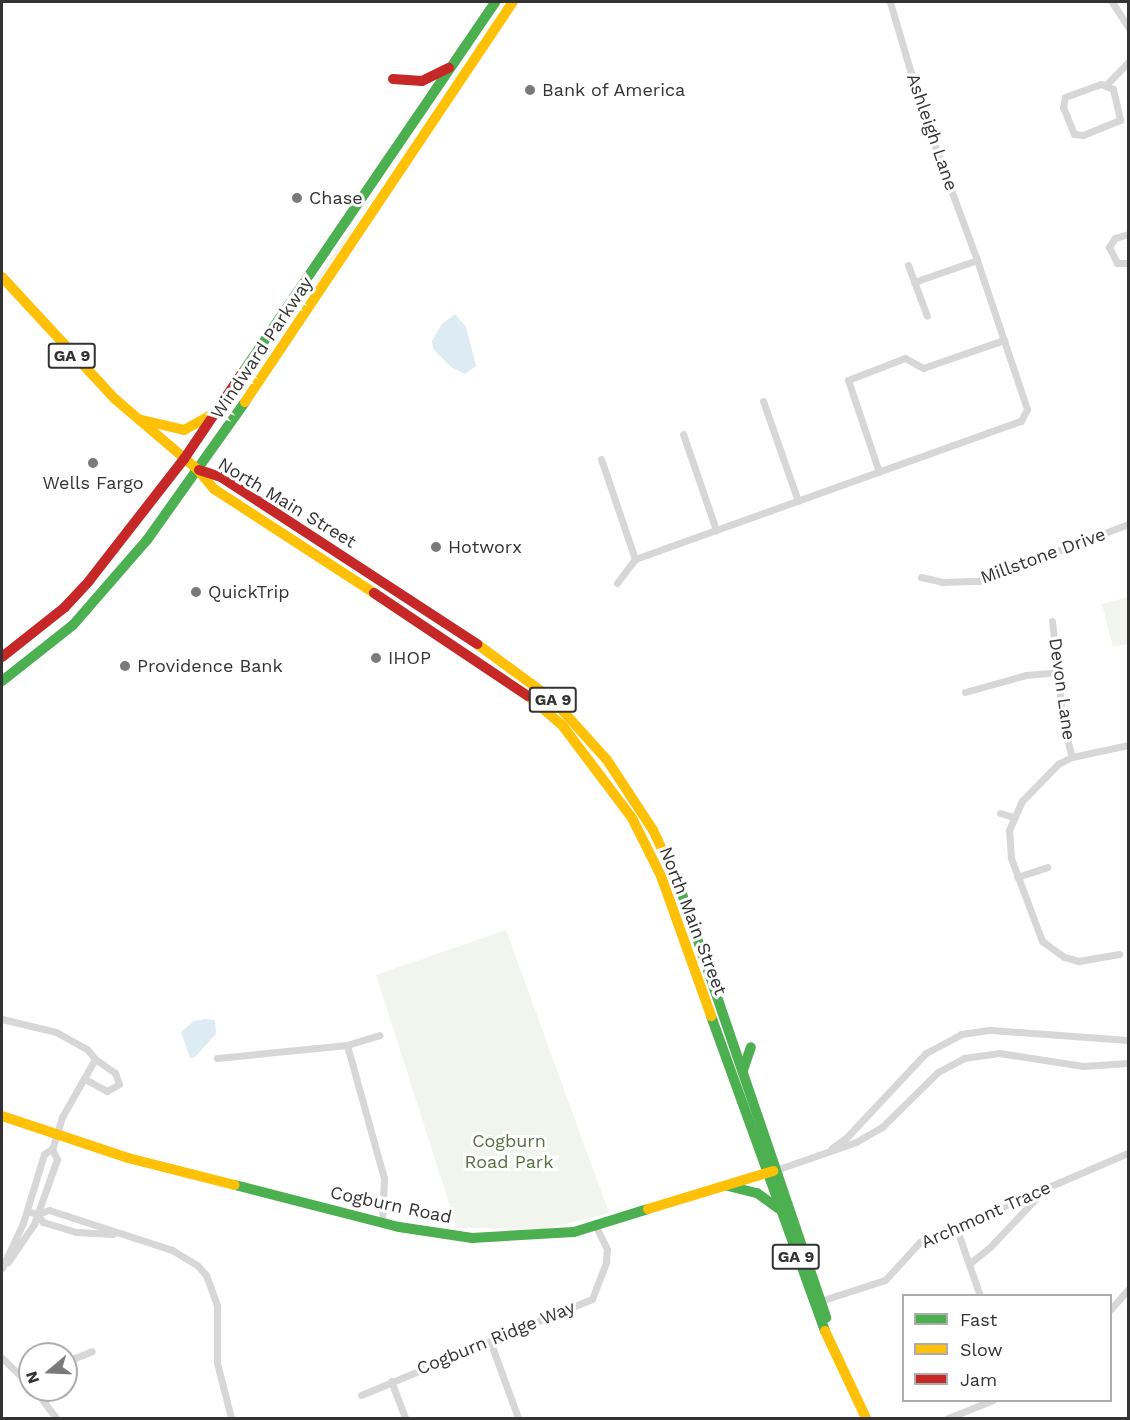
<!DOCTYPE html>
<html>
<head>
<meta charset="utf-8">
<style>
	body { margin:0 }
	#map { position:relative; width:1130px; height:1420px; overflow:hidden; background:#fff; font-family:"Work Sans",sans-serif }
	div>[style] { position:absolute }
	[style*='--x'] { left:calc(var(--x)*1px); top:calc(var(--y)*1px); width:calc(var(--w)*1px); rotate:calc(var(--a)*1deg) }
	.green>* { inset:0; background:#f1f5ed }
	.water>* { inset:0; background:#ddebf3 }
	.street>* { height:7px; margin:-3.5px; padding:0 3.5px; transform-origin:3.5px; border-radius:3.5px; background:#d7d7d7 }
	.fast>* { height:10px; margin:-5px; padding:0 5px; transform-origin:5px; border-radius:5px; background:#4caf50 }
	.slow>* { height:10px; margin:-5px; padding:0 5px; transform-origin:5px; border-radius:5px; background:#ffc107 }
	.jam>* { height:10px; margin:-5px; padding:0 5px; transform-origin:5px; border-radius:5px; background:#c62828 }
	.dots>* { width:16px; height:16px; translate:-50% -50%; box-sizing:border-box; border:3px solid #fff; border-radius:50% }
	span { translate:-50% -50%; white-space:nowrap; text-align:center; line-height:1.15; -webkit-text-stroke:6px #fff; paint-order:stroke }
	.shield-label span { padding:2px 4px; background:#fff; border:2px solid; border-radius:4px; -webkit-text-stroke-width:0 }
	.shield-label { font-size:16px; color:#333; font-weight:700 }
	.poi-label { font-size:18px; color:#333 }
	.left { translate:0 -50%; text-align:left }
	.street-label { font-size:18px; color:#333 }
	.park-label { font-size:18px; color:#56703f }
	.frame { position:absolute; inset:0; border:3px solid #333; pointer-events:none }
	.legend { position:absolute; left:902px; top:1294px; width:210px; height:108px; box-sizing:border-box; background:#fff; border:2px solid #adadad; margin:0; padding:8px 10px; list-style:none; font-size:18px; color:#333 }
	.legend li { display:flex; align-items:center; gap:12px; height:30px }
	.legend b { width:30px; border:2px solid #adadad }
	.north { position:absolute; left:18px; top:1342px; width:60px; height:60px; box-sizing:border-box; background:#fff; border:2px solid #adadad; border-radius:50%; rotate:251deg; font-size:16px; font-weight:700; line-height:24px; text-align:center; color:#333 }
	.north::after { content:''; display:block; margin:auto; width:21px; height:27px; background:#7a7a7a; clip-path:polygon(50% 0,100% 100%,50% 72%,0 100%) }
</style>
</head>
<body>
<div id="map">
	<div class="green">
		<div style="clip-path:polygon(358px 219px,351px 237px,309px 297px,318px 276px)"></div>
		<div style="clip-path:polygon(1128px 597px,1128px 644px,1113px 647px,1102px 604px)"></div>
		<div style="clip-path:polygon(506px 930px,609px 1213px,545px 1229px,457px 1228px,376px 975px)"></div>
	</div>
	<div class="water">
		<div style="clip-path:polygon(455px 314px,466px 327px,476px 366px,465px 374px,451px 367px,433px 349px,432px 341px,442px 324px)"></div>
		<div style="clip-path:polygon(205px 1019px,215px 1020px,216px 1034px,195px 1057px,190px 1058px,181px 1032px,194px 1021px)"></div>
	</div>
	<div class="street">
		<div style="--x:1112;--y:2;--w:30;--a:57"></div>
		<div style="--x:1101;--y:84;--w:13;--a:23"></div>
		<div style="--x:1113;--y:89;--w:32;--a:77"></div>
		<div style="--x:1120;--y:120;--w:40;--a:158"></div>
		<div style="--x:1083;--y:135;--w:9;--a:-174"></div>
		<div style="--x:1074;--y:134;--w:29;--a:-112"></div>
		<div style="--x:1063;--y:107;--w:10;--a:-79"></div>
		<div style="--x:1065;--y:97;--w:38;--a:-20"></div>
		<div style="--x:1107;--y:84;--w:30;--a:-46"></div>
		<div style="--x:1128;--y:234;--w:14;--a:163"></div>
		<div style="--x:1115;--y:238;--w:11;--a:124"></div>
		<div style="--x:1109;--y:247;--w:18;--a:63"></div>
		<div style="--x:1117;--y:263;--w:11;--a:0"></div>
		<div style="--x:908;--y:265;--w:54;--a:69.6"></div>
		<div style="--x:914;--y:282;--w:67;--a:-19.2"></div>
		<div style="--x:763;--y:401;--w:106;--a:70.7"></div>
		<div style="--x:683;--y:434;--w:102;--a:71"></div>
		<div style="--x:601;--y:459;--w:106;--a:71.2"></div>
		<div style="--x:879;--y:472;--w:97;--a:-108.6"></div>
		<div style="--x:848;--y:380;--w:61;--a:-21.1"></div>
		<div style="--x:905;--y:358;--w:21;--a:29"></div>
		<div style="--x:923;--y:368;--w:86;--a:-19.1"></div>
		<div style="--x:921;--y:577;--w:22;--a:13"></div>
		<div style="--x:942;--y:582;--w:37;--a:-2"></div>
		<div style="--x:979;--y:581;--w:160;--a:-20.9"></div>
		<div style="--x:617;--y:583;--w:30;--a:-53"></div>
		<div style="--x:635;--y:559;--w:410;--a:-19.7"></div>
		<div style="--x:1021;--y:421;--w:13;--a:-63"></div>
		<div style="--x:1027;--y:409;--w:157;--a:-108.6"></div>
		<div style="--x:977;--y:260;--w:153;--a:-110.3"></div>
		<div style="--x:924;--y:117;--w:120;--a:-106.5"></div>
		<div style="--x:1052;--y:621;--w:104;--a:83.9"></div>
		<div style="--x:1063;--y:724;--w:34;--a:75"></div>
		<div style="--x:965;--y:692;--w:63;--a:-15.6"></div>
		<div style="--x:1026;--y:675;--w:33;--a:-5"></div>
		<div style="--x:1000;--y:813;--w:14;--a:17"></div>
		<div style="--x:1017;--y:877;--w:32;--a:-18"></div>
		<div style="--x:1119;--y:954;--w:41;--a:170.1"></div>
		<div style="--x:1079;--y:961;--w:16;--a:-165"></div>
		<div style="--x:1064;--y:957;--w:27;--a:-144"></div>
		<div style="--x:1042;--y:941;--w:89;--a:-110.5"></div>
		<div style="--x:1011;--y:858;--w:28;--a:-94"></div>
		<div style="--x:1009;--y:830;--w:32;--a:-66"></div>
		<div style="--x:1022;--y:801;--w:52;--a:-45.8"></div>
		<div style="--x:1058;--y:764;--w:16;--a:-27"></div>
		<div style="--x:1072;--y:757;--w:57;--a:-12.1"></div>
		<div style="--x:2;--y:1019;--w:56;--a:13.5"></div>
		<div style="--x:56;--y:1032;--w:35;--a:29"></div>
		<div style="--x:87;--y:1049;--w:13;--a:51"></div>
		<div style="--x:95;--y:1059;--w:67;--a:119.6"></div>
		<div style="--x:62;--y:1117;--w:34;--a:107"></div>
		<div style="--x:52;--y:1149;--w:9;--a:148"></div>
		<div style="--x:44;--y:1154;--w:72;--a:106.9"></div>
		<div style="--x:23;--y:1223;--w:50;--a:115"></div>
		<div style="--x:347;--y:1045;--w:34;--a:-17"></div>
		<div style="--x:217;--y:1058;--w:131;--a:-5.7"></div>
		<div style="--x:347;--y:1045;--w:138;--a:74.5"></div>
		<div style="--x:384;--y:1178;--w:45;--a:92.5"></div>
		<div style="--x:85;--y:1079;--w:25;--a:29"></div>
		<div style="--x:107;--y:1091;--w:14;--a:-30"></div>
		<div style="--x:119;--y:1084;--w:12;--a:-110"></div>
		<div style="--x:115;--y:1073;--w:24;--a:-145"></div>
		<div style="--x:832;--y:1148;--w:19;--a:-36"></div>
		<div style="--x:847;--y:1137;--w:115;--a:-46.8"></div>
		<div style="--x:926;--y:1053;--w:40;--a:-28"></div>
		<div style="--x:961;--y:1034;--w:30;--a:-8"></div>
		<div style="--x:991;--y:1030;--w:137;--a:4.2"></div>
		<div style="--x:776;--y:1170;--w:85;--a:-19.3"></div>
		<div style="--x:856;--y:1142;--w:30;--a:-30"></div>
		<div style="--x:882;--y:1127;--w:78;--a:-44.5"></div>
		<div style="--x:938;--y:1072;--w:30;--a:-28"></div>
		<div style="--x:964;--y:1058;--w:35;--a:-8"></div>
		<div style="--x:999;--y:1053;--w:85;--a:8.8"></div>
		<div style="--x:1083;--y:1066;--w:45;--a:-3.8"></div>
		<div style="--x:27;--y:1211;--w:10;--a:17"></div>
		<div style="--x:37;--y:1214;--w:10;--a:53"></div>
		<div style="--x:43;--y:1222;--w:34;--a:17"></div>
		<div style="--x:76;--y:1232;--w:37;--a:3"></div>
		<div style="--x:37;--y:1214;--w:13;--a:-18"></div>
		<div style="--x:49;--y:1210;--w:129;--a:18"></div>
		<div style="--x:172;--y:1250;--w:29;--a:31"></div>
		<div style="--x:197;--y:1265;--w:13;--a:48"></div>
		<div style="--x:206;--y:1275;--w:33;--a:70"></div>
		<div style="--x:217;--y:1306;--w:57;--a:90"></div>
		<div style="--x:217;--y:1363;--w:57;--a:75.7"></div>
		<div style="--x:956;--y:1227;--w:73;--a:70.8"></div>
		<div style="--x:8;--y:1262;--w:46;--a:-55.6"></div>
		<div style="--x:34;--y:1224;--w:69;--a:-70.5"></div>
		<div style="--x:57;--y:1159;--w:11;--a:-117"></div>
		<div style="--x:969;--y:1264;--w:27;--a:-39"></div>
		<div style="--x:990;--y:1247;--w:79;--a:-46.5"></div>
		<div style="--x:820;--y:1301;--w:68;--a:-17.9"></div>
		<div style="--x:885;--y:1280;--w:52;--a:-47.4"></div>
		<div style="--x:920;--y:1242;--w:226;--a:-23.2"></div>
		<div style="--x:1110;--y:1310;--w:28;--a:-49"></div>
		<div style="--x:490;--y:1341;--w:82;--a:70"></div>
		<div style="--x:2;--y:1358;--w:39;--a:44"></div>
		<div style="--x:66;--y:1367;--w:13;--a:-45"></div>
		<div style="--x:75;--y:1358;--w:18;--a:-22"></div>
		<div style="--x:391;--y:1381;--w:40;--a:69"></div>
		<div style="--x:35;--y:1390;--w:35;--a:53"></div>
		<div style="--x:361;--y:1395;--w:250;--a:-22.6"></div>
		<div style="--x:592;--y:1299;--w:40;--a:-69"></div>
		<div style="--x:606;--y:1262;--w:13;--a:-86"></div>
		<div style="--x:607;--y:1249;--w:25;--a:-116"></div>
		<div style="--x:948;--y:1418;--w:48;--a:-21.8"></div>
	</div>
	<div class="fast">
		<div style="--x:243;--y:372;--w:448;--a:-55.7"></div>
		<div style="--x:2;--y:681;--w:90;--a:-38.3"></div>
		<div style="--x:73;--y:625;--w:113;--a:-49"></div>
		<div style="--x:147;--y:540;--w:169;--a:-54.6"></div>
		<div style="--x:680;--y:888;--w:454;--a:71.2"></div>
		<div style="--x:711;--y:1016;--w:335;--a:70.1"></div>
		<div style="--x:743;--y:1070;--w:24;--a:-71"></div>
		<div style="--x:235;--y:1185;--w:169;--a:14.4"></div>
		<div style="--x:399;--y:1227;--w:74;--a:8.6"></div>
		<div style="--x:472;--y:1238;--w:102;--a:-3.4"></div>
		<div style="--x:574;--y:1232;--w:77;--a:-17.3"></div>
		<div style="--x:728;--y:1186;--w:30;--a:14"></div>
		<div style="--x:757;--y:1193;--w:26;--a:36"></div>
	</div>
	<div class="slow">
		<div style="--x:2;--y:277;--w:166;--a:47.2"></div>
		<div style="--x:115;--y:399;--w:109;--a:40.5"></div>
		<div style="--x:198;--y:470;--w:25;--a:50"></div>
		<div style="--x:214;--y:489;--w:191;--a:33"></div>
		<div style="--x:245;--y:402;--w:481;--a:-56.2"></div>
		<div style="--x:142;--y:420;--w:43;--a:13.4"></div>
		<div style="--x:184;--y:430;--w:38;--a:-29"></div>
		<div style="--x:477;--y:644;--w:93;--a:36.3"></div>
		<div style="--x:552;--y:699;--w:82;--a:48"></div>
		<div style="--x:607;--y:760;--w:84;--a:56.7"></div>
		<div style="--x:653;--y:830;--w:64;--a:65"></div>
		<div style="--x:528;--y:696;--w:45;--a:40.5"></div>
		<div style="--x:562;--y:725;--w:116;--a:53"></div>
		<div style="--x:632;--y:818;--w:65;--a:63.4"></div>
		<div style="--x:661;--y:876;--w:149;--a:70.3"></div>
		<div style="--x:2;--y:1116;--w:133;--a:18.4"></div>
		<div style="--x:128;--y:1158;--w:110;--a:14.2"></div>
		<div style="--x:648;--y:1209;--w:131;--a:-16.9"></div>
		<div style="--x:825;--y:1331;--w:96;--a:64.8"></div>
	</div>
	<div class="jam">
		<div style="--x:393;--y:79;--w:29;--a:4"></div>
		<div style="--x:422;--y:81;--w:30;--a:-26"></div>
		<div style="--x:199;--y:470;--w:23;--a:18"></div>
		<div style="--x:221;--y:477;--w:306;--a:33.1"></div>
		<div style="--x:374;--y:593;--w:185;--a:33.8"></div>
		<div style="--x:2;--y:657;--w:80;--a:-38.4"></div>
		<div style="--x:65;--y:607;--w:35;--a:-47"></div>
		<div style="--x:89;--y:581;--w:155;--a:-52.1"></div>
		<div style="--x:184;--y:459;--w:105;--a:-55.9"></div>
	</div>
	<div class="dots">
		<div style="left:530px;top:90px;background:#7a7a7a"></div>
		<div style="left:297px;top:198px;background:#7a7a7a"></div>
		<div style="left:93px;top:463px;background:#7a7a7a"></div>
		<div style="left:436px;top:547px;background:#7a7a7a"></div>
		<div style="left:196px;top:592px;background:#7a7a7a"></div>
		<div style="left:376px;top:658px;background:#7a7a7a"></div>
		<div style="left:125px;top:666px;background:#7a7a7a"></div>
	</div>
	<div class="shield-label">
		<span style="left:72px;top:356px">GA 9</span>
		<span style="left:553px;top:700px">GA 9</span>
		<span style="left:796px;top:1257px">GA 9</span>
	</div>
	<div class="poi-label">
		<span class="left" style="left:542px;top:90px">Bank of America</span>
		<span class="left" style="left:309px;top:198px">Chase</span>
		<span style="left:93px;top:483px">Wells Fargo</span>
		<span class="left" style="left:448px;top:547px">Hotworx</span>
		<span class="left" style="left:208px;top:592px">QuickTrip</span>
		<span class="left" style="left:388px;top:658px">IHOP</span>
		<span class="left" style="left:137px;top:666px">Providence Bank</span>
	</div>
	<div class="street-label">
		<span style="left:932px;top:132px;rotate:71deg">Ashleigh Lane</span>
		<span style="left:262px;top:348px;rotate:-56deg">Windward Parkway</span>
		<span style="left:287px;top:503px;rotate:31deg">North Main Street</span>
		<span style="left:1043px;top:556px;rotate:-20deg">Millstone Drive</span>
		<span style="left:1062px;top:689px;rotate:82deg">Devon Lane</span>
		<span style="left:693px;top:921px;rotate:69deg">North Main Street</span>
		<span style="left:391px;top:1205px;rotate:12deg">Cogburn Road</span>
		<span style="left:986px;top:1215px;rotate:-24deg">Archmont Trace</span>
		<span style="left:496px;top:1338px;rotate:-22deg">Cogburn Ridge Way</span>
	</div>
	<div class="park-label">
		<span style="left:509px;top:1152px">Cogburn<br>Road Park</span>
	</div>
	<div class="frame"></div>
	<ul class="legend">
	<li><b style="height:8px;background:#4caf50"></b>Fast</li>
	<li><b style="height:8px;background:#ffc107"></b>Slow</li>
	<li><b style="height:8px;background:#c62828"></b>Jam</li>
	</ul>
	<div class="north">N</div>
</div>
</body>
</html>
